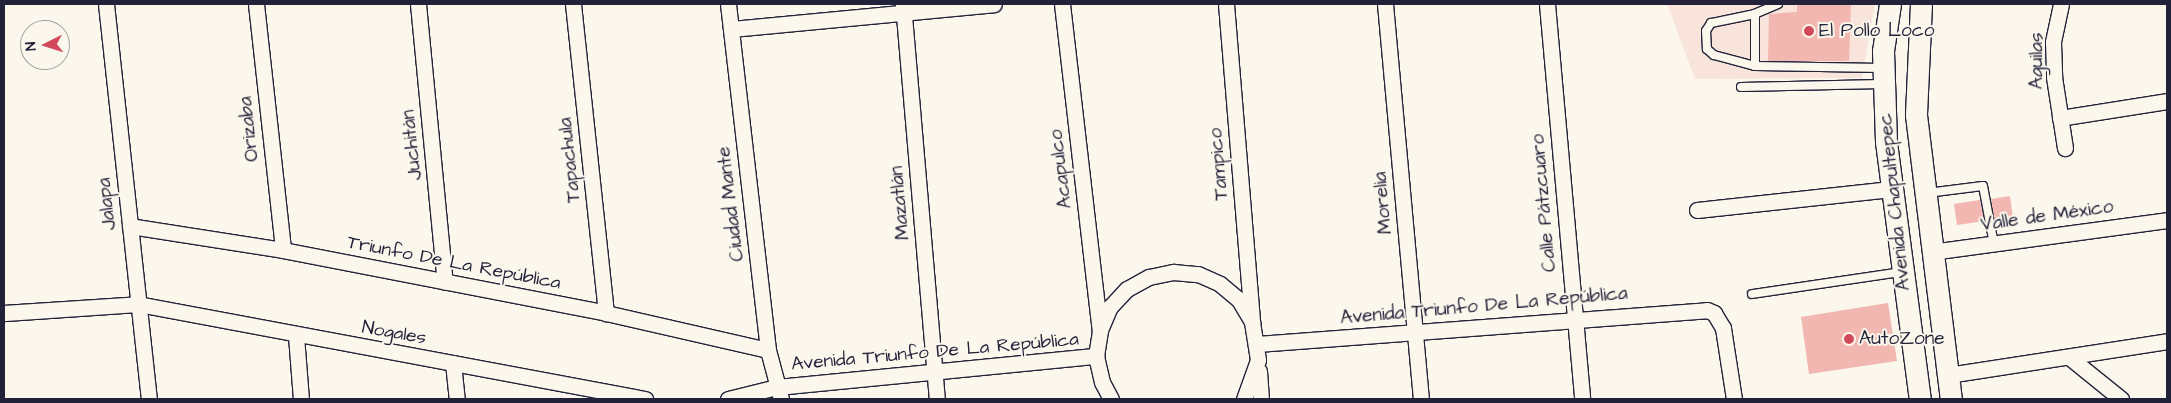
<!DOCTYPE html>
<html>
<head>
<meta charset="utf-8">
<style>
	body { margin:0 }
	#map { position:relative; width:2171px; height:403px; overflow:hidden; background:#fbf7ec; font-family:"Architects Daughter",sans-serif }
	div>[style] { position:absolute }
	[style*='--x'] { left:calc(var(--x)*1px); top:calc(var(--y)*1px); width:calc(var(--w)*1px); rotate:calc(var(--a)*1deg) }
	.built>* { inset:0; background:#f8e4da }
	.building>* { inset:0; background:#f2b7b0 }
	.roads { filter:drop-shadow(1px 0 #22223b) drop-shadow(-1px 0 #22223b) drop-shadow(0 1px #22223b) drop-shadow(0 -1px #22223b) }
	.service>* { height:8px; margin:-4px; padding:0 4px; transform-origin:4px; border-radius:4px; background:#fbf7ec }
	.minor>* { height:15px; margin:-7.5px; padding:0 7.5px; transform-origin:7.5px; border-radius:7.5px; background:#fbf7ec }
	.secondary>* { height:21px; margin:-10.5px; padding:0 10.5px; transform-origin:10.5px; border-radius:10.5px; background:#fbf7ec }
	.dots>* { width:14px; height:14px; translate:-50% -50%; box-sizing:border-box; border:2px solid #fbf7ec; border-radius:50% }
	span { translate:-50% -50%; white-space:nowrap; text-align:center; line-height:1.15; -webkit-text-stroke:4px #fbf7ec; paint-order:stroke }
	.poi-label { font-size:19px; color:#22223b }
	.left { translate:0 -50%; text-align:left }
	.street-label { font-size:19px; color:#22223b }
	.frame { position:absolute; inset:0; border:5px solid #22223b; pointer-events:none }
	.north { position:absolute; left:20px; top:20px; width:50px; height:50px; box-sizing:border-box; background:#fbf7ec; border:1px solid #a4a2a5; border-radius:50%; rotate:265deg; font-size:14px; font-weight:700; line-height:20px; text-align:center; color:#22223b }
	.north::after { content:''; display:block; margin:auto; width:18px; height:22px; background:#d1495b; clip-path:polygon(50% 0,100% 100%,50% 72%,0 100%) }
</style>
</head>
<body>
<div id="map">
	<div class="built">
		<div style="clip-path:polygon(1667px 4px,1875px 4px,1862px 78px,1695px 79px)"></div>
	</div>
	<div class="building">
		<div style="clip-path:polygon(1797px 4px,1851px 4px,1849px 61px,1768px 61px,1769px 14px,1797px 12px)"></div>
		<div style="clip-path:polygon(2010px 196px,2013px 218px,1995px 220px,1991px 199px)"></div>
		<div style="clip-path:polygon(1980px 200px,1984px 221px,1957px 225px,1954px 204px)"></div>
		<div style="clip-path:polygon(1888px 303px,1897px 361px,1809px 374px,1801px 317px)"></div>
	</div>
	<div class="roads">
		<div class="service">
			<div style="--x:1778;--y:4;--w:25;--a:157"></div>
			<div style="--x:1755;--y:14;--w:45;--a:168.4"></div>
			<div style="--x:1711;--y:23;--w:9;--a:122"></div>
			<div style="--x:1706;--y:31;--w:18;--a:87"></div>
			<div style="--x:1707;--y:49;--w:9;--a:41"></div>
			<div style="--x:1714;--y:55;--w:42;--a:15"></div>
			<div style="--x:1755;--y:66;--w:128;--a:0.9"></div>
			<div style="--x:1755;--y:14;--w:52;--a:90"></div>
			<div style="--x:1741;--y:87;--w:141;--a:-1.2"></div>
			<div style="--x:1927;--y:193;--w:56;--a:-7.1"></div>
			<div style="--x:1983;--y:186;--w:59;--a:79.3"></div>
			<div style="--x:1752;--y:294;--w:151;--a:-8.4"></div>
		</div>
		<div class="minor">
			<div style="--x:106;--y:4;--w:397;--a:83.8"></div>
			<div style="--x:256;--y:4;--w:247;--a:83.7"></div>
			<div style="--x:418;--y:4;--w:279;--a:84.5"></div>
			<div style="--x:573;--y:4;--w:311;--a:83.9"></div>
			<div style="--x:728;--y:4;--w:348;--a:83.4"></div>
			<div style="--x:768;--y:350;--w:51;--a:75.1"></div>
			<div style="--x:903;--y:4;--w:396;--a:85.1"></div>
			<div style="--x:1062;--y:4;--w:328;--a:83.4"></div>
			<div style="--x:1226;--y:4;--w:315;--a:85.3"></div>
			<div style="--x:1385;--y:4;--w:397;--a:84.8"></div>
			<div style="--x:1547;--y:4;--w:397;--a:84.9"></div>
			<div style="--x:2061;--y:4;--w:39;--a:102"></div>
			<div style="--x:2053;--y:42;--w:35;--a:88"></div>
			<div style="--x:2054;--y:77;--w:72;--a:81.2"></div>
			<div style="--x:731;--y:29;--w:264;--a:-5.4"></div>
			<div style="--x:2060;--y:118;--w:108;--a:-9"></div>
			<div style="--x:1697;--y:210;--w:195;--a:-6.2"></div>
			<div style="--x:130;--y:226;--w:155;--a:8.9"></div>
			<div style="--x:283;--y:250;--w:329;--a:11"></div>
			<div style="--x:606;--y:313;--w:166;--a:12.9"></div>
			<div style="--x:1931;--y:252;--w:238;--a:-7.7"></div>
			<div style="--x:4;--y:313;--w:134;--a:-3.8"></div>
			<div style="--x:138;--y:304;--w:516;--a:10.61"></div>
			<div style="--x:296;--y:336;--w:63;--a:85.5"></div>
			<div style="--x:1257;--y:344;--w:451;--a:-4.3"></div>
			<div style="--x:1707;--y:310;--w:8;--a:23"></div>
			<div style="--x:1714;--y:313;--w:17;--a:59"></div>
			<div style="--x:1723;--y:328;--w:72;--a:81.2"></div>
			<div style="--x:2069;--y:357;--w:67;--a:38.9"></div>
			<div style="--x:453;--y:363;--w:36;--a:84"></div>
			<div style="--x:1259;--y:371;--w:28;--a:86"></div>
			<div style="--x:1948;--y:375;--w:222;--a:-8.8"></div>
			<div style="--x:728;--y:399;--w:50;--a:-13.8"></div>
			<div style="--x:777;--y:387;--w:321;--a:-5.6"></div>
			<div style="--x:1111;--y:399;--w:19;--a:-118"></div>
			<div style="--x:1102;--y:382;--w:27;--a:-103"></div>
			<div style="--x:1096;--y:356;--w:26;--a:-81"></div>
			<div style="--x:1100;--y:330;--w:25;--a:-67"></div>
			<div style="--x:1110;--y:307;--w:25;--a:-47"></div>
			<div style="--x:1127;--y:289;--w:25;--a:-29"></div>
			<div style="--x:1149;--y:277;--w:25;--a:-12"></div>
			<div style="--x:1173;--y:272;--w:25;--a:5"></div>
			<div style="--x:1198;--y:274;--w:24;--a:24"></div>
			<div style="--x:1220;--y:284;--w:25;--a:40"></div>
			<div style="--x:1239;--y:300;--w:26;--a:59"></div>
			<div style="--x:1252;--y:322;--w:38;--a:81"></div>
			<div style="--x:1258;--y:360;--w:41;--a:109.7"></div>
		</div>
		<div class="secondary">
			<div style="--x:1890;--y:4;--w:48;--a:98.5"></div>
			<div style="--x:1883;--y:51;--w:91;--a:88.1"></div>
			<div style="--x:1886;--y:142;--w:259;--a:82.5"></div>
			<div style="--x:1921;--y:4;--w:111;--a:92.6"></div>
			<div style="--x:1916;--y:115;--w:286;--a:83"></div>
		</div>
	</div>
	<div class="dots">
		<div style="left:1809px;top:31px;background:#d1495b"></div>
		<div style="left:1849px;top:339px;background:#d1495b"></div>
	</div>
	<div class="poi-label">
		<span class="left" style="left:1819px;top:31px">El Pollo Loco</span>
		<span class="left" style="left:1859px;top:339px">AutoZone</span>
	</div>
	<div class="street-label">
		<span style="left:2037px;top:61px;rotate:-90deg">Aguilas</span>
		<span style="left:249px;top:129px;rotate:-96deg">Orizaba</span>
		<span style="left:412px;top:145px;rotate:-96deg">Juchitán</span>
		<span style="left:570px;top:160px;rotate:-96deg">Tapachula</span>
		<span style="left:1219px;top:164px;rotate:-95deg">Tampico</span>
		<span style="left:1061px;top:169px;rotate:-97deg">Acapulco</span>
		<span style="left:1895px;top:202px;rotate:-96deg">Avenida Chapultepec</span>
		<span style="left:900px;top:203px;rotate:-95deg">Mazatlán</span>
		<span style="left:1383px;top:203px;rotate:-95deg">Morelia</span>
		<span style="left:1544px;top:203px;rotate:-95deg">Calle Pátzcuaro</span>
		<span style="left:107px;top:204px;rotate:-96deg">Jalapa</span>
		<span style="left:731px;top:204px;rotate:-97deg">Ciudad Mante</span>
		<span style="left:2047px;top:216px;rotate:-8deg">Valle de México</span>
		<span style="left:454px;top:263px;rotate:11deg">Triunfo De La República</span>
		<span style="left:1484px;top:306px;rotate:-5deg">Avenida Triunfo De La República</span>
		<span style="left:394px;top:333px;rotate:10deg">Nogales</span>
		<span style="left:935px;top:352px;rotate:-5deg">Avenida Triunfo De La República</span>
	</div>
	<div class="frame"></div>
	<div class="north">N</div>
</div>
</body>
</html>
